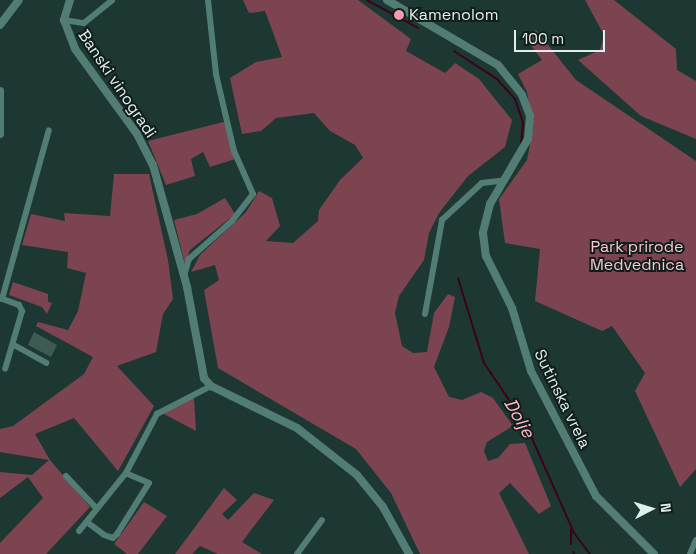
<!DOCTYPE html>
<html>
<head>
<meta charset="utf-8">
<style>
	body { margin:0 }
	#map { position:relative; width:696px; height:554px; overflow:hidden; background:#1d3833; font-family:"Space Grotesk",sans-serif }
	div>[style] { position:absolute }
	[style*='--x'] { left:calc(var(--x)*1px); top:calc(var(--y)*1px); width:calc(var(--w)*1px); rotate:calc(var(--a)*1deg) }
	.green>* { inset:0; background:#7b4450 }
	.stream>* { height:2px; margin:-1px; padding:0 1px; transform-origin:1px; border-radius:1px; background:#3c0317 }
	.building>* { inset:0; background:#3e5a55 }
	.minor>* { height:6px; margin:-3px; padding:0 3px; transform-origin:3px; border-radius:3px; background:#527d75 }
	.tertiary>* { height:8px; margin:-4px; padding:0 4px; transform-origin:4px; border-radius:4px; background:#527d75 }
	.dots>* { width:14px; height:14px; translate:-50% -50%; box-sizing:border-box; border:2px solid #111d1b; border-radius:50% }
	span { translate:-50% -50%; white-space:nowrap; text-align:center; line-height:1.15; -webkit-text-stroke:4px #111d1b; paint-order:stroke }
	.poi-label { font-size:16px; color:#dfefec }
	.left { translate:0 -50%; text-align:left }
	.street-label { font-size:16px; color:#dfefec }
	.park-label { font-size:16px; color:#f7c6cf }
	.water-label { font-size:18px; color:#feb7c4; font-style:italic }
	.north { position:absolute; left:626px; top:484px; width:50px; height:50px; -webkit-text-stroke:4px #111d1b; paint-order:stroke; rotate:85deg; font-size:14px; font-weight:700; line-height:20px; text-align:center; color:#dfefec }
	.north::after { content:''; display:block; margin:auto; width:18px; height:22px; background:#dfefec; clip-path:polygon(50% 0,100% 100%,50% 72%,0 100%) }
	.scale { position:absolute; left:514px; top:30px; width:91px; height:22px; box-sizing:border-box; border:2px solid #dfefec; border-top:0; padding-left:6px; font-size:15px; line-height:18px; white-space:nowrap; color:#dfefec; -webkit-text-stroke:4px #111d1b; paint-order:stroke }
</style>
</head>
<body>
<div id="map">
	<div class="green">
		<div style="clip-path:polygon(243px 0,358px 0,411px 39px,406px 51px,445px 73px,455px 63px,479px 79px,512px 120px,505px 147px,468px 176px,439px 213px,429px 233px,424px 260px,399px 296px,395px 313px,402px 346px,413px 353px,427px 352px,434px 313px,448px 294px,455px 297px,449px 327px,434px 367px,449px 397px,462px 400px,481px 392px,493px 398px,513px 426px,487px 442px,484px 451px,488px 461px,498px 458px,510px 444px,525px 443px,551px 506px,539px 514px,510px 483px,499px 493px,529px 554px,420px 554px,391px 493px,356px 449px,218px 368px,204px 290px,219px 280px,215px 265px,191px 272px,200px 255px,246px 212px,259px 191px,272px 198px,280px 226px,266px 241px,293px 243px,318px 221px,319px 210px,340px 180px,363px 158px,355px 145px,330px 131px,314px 113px,276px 118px,261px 131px,242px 134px,230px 78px,256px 62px,282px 57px,265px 11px,249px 13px)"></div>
		<div style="clip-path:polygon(585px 0,614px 0,676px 49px,677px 70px,696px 81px,696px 139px,641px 116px,578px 60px,600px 50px,604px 35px)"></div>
		<div style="clip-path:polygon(536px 30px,576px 80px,696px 161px,696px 469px,680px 487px,635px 391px,645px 373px,612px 326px,602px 331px,535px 301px,540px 249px,505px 243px,499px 199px,527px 160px,533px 128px,527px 92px,518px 74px,542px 60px,523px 35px)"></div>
		<div style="clip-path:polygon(227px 121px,235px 159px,210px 167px,203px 152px,191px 159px,195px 176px,166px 185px,148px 141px)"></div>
		<div style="clip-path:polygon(114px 174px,149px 174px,168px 260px,173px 299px,163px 314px,156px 352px,117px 366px,154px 406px,118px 471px,74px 418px,35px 434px,50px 460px,90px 507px,46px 554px,0 554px,0 543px,43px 498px,28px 477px,0 498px,0 472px,32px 475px,49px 460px,0 452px,0 429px,13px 426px,84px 374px,93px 357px,36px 326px,38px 322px,68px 330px,78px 311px,86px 273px,67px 268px,68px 252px,22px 245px,31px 214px,65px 221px,64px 213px,110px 216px)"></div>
		<div style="clip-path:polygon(225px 198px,235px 214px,190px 250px,185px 264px,174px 220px,197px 214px)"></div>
		<div style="clip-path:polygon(13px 282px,48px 294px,48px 302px,52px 303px,47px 314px,42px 307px,9px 295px)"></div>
		<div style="clip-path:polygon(194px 398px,196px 431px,164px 414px,173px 407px)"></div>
		<div style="clip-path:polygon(224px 488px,237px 500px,222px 514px,228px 520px,254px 493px,274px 500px,242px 542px,262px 554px,218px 554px,200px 546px,192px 554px,175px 554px)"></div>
		<div style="clip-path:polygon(144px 502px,167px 516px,138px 554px,127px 554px,114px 544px)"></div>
	</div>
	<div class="stream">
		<div style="--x:367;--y:0;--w:58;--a:28.8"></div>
		<div style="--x:454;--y:51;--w:51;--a:33.1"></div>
		<div style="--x:497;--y:79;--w:27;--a:48"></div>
		<div style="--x:515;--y:99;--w:24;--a:71"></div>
		<div style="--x:523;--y:122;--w:22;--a:95"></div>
		<div style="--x:458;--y:278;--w:89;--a:73"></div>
		<div style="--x:484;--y:363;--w:75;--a:55.9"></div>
		<div style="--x:526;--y:425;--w:118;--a:66"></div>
		<div style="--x:574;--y:533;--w:26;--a:53"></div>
		<div style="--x:571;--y:529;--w:15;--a:90"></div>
		<div style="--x:573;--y:552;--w:2;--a:63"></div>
	</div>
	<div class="building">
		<div style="clip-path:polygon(34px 332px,57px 345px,51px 357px,28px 345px)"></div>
	</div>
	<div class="minor">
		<div style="--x:64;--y:20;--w:20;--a:9"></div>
		<div style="--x:84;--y:23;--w:36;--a:-39"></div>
		<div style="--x:184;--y:276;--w:18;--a:-74"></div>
		<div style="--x:189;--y:259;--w:57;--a:-41.5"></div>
		<div style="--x:232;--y:221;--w:34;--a:-52"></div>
		<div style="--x:253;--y:194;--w:47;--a:-113.8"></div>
		<div style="--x:234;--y:151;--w:79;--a:-103.2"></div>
		<div style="--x:216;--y:74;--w:74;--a:-96.2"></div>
		<div style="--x:0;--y:298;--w:20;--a:20"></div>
		<div style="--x:19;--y:305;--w:7;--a:63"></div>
		<div style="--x:22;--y:311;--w:60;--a:106.3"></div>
		<div style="--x:2;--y:299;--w:175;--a:-74.5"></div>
		<div style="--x:425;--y:314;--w:96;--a:-79.7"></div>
		<div style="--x:442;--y:220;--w:54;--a:-42.8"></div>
		<div style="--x:482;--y:183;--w:23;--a:-7"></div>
		<div style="--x:14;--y:345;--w:37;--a:29"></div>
		<div style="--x:66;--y:476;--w:45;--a:46.8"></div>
		<div style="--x:87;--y:522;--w:21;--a:37"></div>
		<div style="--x:104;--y:535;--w:9;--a:18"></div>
		<div style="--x:113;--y:538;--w:6;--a:-45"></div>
		<div style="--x:117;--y:534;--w:60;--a:-57.9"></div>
		<div style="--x:149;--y:483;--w:25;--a:-157"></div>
		<div style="--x:79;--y:531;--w:75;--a:-51"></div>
		<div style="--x:126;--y:473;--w:67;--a:-62.3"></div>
		<div style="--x:157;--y:414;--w:61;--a:-27.4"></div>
		<div style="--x:297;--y:554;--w:42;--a:-53.7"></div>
		<div style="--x:690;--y:554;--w:15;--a:-67"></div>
	</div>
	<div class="tertiary">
		<div style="--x:70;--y:0;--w:21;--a:107"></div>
		<div style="--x:64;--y:20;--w:31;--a:69"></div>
		<div style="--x:75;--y:49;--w:105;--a:53.9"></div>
		<div style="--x:137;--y:134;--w:35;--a:63"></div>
		<div style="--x:153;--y:165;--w:127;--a:74.4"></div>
		<div style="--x:187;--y:287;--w:93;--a:79.4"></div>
		<div style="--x:204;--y:378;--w:11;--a:49"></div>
		<div style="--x:211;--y:386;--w:96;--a:26"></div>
		<div style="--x:297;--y:428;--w:76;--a:38.1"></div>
		<div style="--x:357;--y:475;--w:41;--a:50.9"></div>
		<div style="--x:383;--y:507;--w:54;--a:61"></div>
		<div style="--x:387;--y:0;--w:129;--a:30.4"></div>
		<div style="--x:498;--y:65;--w:38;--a:51"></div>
		<div style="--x:522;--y:95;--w:22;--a:69"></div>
		<div style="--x:530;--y:116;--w:23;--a:95"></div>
		<div style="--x:528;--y:139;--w:75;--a:120.3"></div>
		<div style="--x:490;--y:204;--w:30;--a:104"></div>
		<div style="--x:483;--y:233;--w:23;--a:83"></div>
		<div style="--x:486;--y:256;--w:58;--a:63.4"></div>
		<div style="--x:512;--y:308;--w:66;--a:73.2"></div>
		<div style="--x:531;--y:371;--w:141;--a:62.5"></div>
		<div style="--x:596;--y:496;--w:82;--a:45"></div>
		<div style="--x:0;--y:25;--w:31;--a:-53"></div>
		<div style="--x:0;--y:91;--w:43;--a:90"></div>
	</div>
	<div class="dots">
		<div style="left:399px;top:15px;background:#f39aac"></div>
	</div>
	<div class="poi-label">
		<span class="left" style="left:409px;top:15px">Kamenolom</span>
	</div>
	<div class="street-label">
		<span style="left:117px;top:84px;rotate:56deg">Banski vinogradi</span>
		<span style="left:562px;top:399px;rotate:64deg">Sutinska vrela</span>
	</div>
	<div class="park-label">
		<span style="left:637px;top:256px">Park prirode<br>Medvednica</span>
	</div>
	<div class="water-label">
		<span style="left:519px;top:418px;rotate:60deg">Dolje</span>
	</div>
	<div class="north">N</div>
	<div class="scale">100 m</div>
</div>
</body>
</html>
